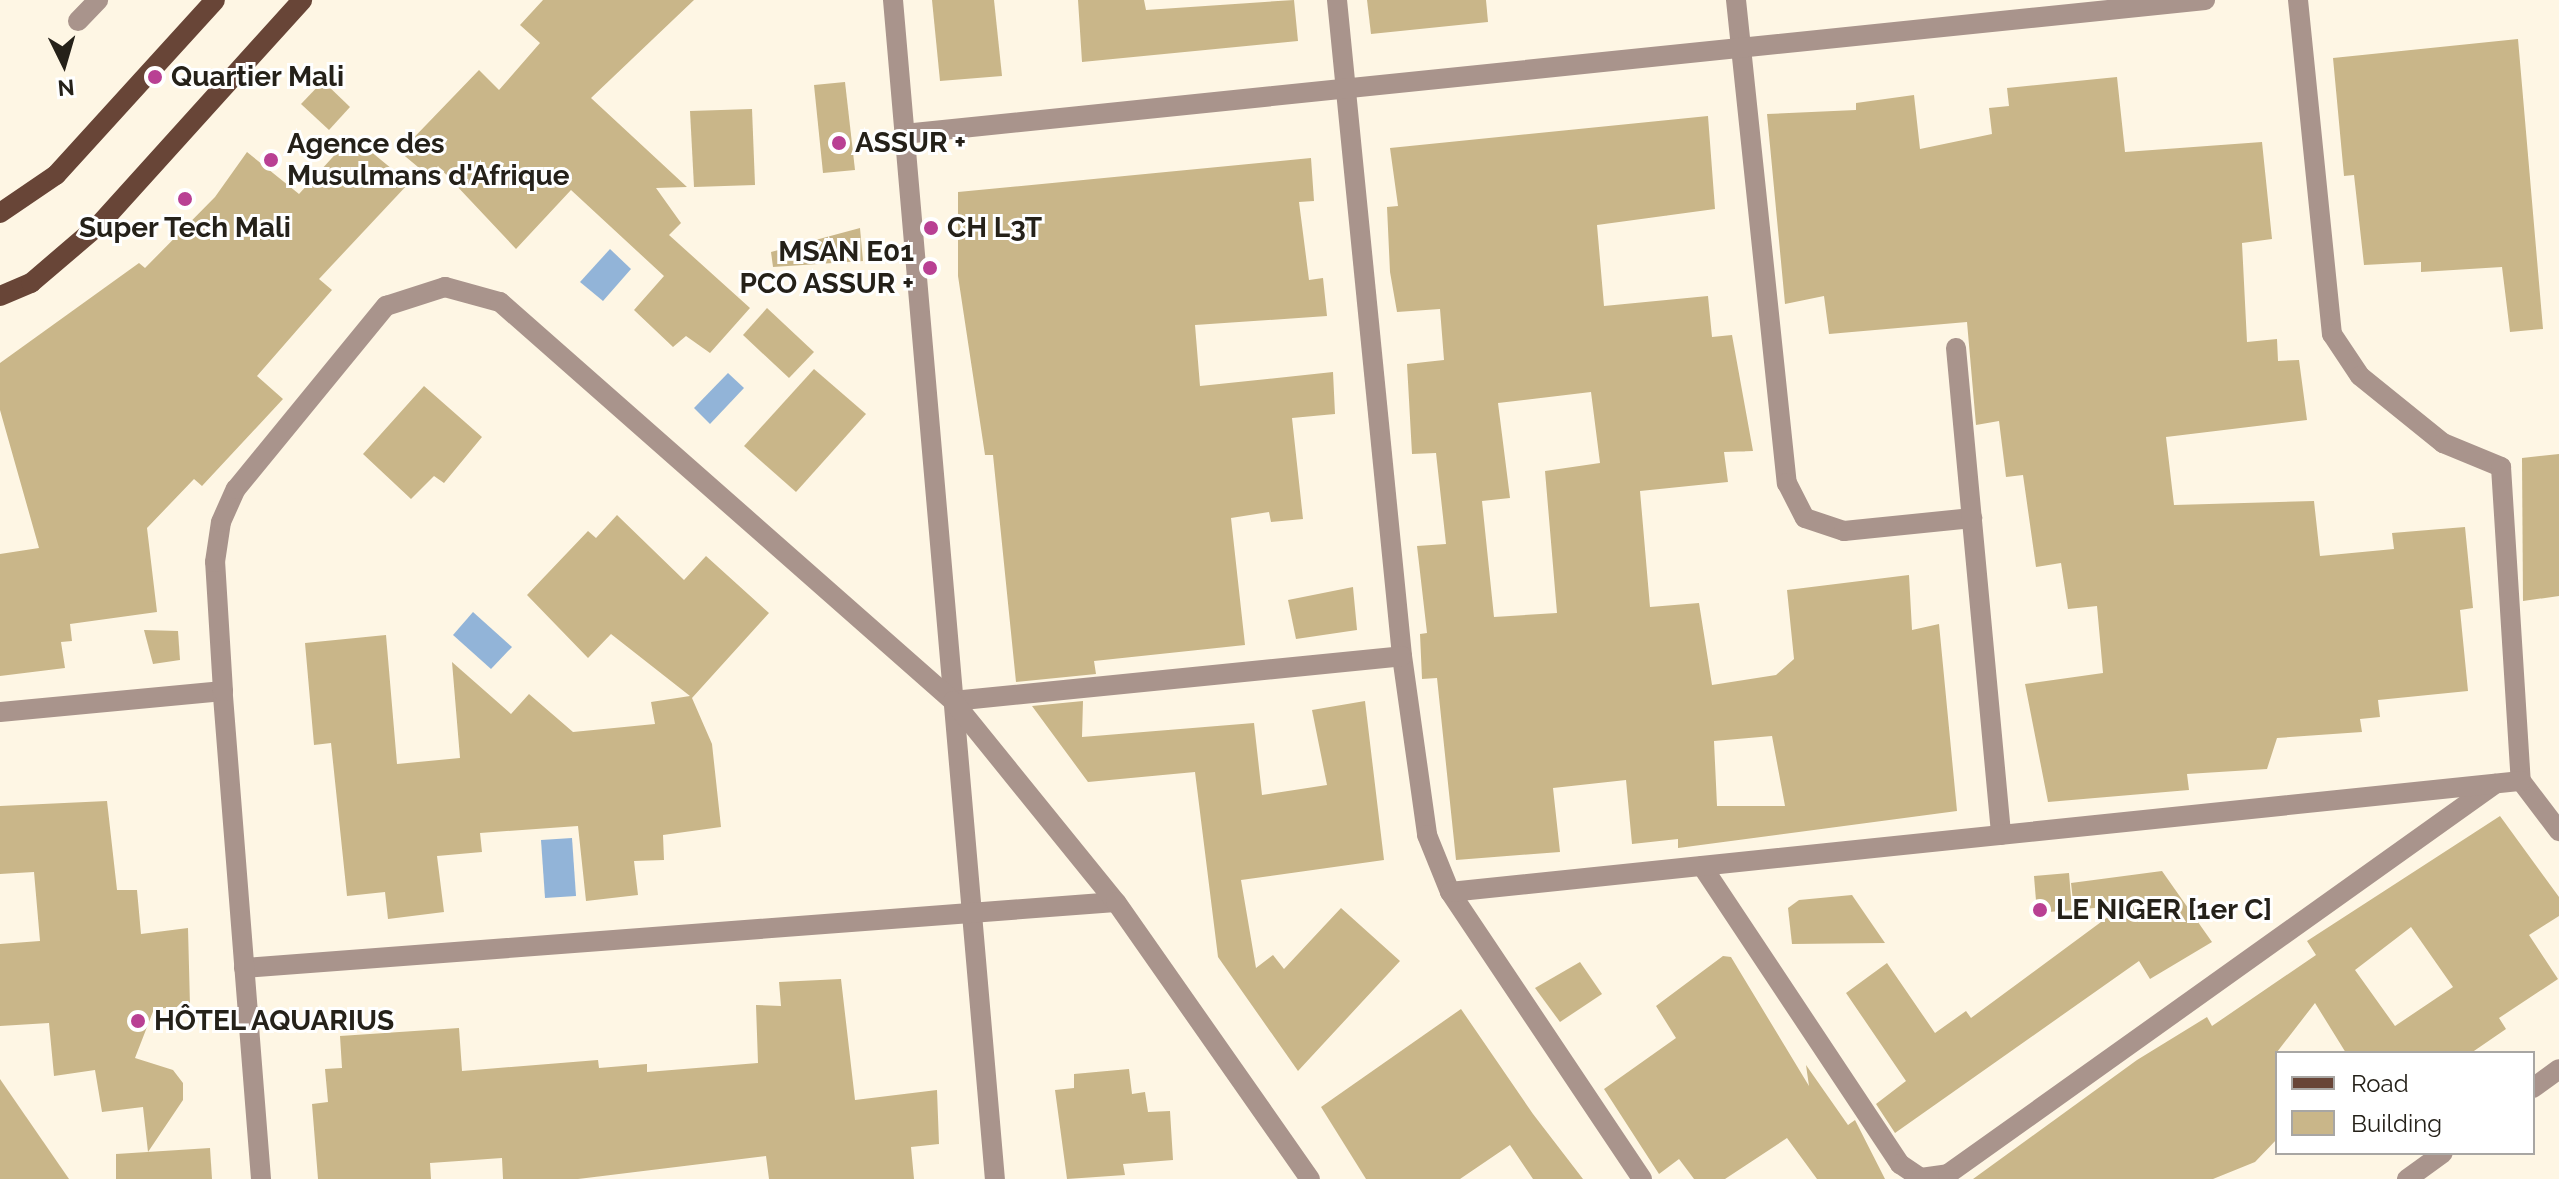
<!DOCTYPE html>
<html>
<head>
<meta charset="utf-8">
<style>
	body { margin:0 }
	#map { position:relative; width:2559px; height:1179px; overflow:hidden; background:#fef6e4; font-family:Raleway,sans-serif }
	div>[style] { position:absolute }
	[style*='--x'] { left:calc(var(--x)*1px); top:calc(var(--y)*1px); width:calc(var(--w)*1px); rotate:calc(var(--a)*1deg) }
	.water>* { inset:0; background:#92b4d8 }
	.building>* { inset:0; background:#c9b689 }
	.minor>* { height:20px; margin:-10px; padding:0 10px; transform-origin:10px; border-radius:10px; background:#a9948c }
	.major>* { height:20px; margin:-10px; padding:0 10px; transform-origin:10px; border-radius:10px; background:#684537 }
	.dots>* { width:22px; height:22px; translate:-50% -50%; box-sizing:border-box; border:4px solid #fff; border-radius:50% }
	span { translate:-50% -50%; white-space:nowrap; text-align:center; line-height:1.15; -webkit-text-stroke:6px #fff; paint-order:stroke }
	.poi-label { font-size:28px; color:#252119; font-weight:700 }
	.left { translate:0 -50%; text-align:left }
	.right { translate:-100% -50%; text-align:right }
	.legend { position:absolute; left:2275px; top:1051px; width:260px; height:104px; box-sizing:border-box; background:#fff; border:2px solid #a8a6a3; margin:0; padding:10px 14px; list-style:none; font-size:24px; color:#252119 }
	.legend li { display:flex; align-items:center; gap:16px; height:40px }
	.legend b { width:40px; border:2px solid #a8a6a3 }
	.north { position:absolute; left:24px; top:24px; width:80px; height:80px; -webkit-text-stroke:6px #fff; paint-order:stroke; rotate:175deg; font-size:22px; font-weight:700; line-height:32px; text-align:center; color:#252119 }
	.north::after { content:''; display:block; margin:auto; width:28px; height:36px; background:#252119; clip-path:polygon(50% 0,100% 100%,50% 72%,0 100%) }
</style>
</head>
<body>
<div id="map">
	<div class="water">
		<div style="clip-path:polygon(610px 249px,631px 269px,603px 301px,580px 282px)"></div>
		<div style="clip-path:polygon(728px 373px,744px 388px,710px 424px,694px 408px)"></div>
		<div style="clip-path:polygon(473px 612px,512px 647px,491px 669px,453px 635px)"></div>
		<div style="clip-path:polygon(572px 838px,576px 896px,545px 898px,541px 840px)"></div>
	</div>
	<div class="building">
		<div style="clip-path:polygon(543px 0,694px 0,591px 98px,687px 187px,656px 188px,681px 223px,669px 235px,750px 308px,710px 353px,686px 336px,673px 347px,634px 310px,664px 276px,571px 190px,516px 249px,438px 166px,430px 177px,400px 152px,479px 70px,499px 90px,540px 43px,520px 25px)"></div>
		<div style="clip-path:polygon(932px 0,994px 0,1002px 76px,940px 81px)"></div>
		<div style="clip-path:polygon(1078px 0,1144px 0,1146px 10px,1294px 0,1298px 41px,1082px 62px)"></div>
		<div style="clip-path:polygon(1367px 0,1486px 0,1488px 22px,1371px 34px)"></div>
		<div style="clip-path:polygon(2518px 39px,2543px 329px,2510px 332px,2502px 267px,2421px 272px,2421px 262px,2364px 265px,2354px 175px,2344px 176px,2333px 58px)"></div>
		<div style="clip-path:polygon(2117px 77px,2125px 152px,2262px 142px,2272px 239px,2242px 243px,2247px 342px,2277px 339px,2278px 361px,2299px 360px,2307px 420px,2166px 437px,2174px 505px,2314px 501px,2320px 556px,2394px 549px,2392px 533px,2465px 527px,2473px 608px,2460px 610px,2468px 691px,2378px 700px,2380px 717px,2360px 719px,2362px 732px,2277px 738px,2267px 769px,2187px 774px,2189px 790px,2048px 802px,2025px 684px,2103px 673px,2097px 606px,2068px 609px,2061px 563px,2036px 567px,2023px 475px,2006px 477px,1999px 421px,1976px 425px,1967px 322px,1829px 334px,1824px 296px,1785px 304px,1767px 114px,1856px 110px,1856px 103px,1914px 95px,1920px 149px,1992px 134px,1989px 108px,2009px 106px,2007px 88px)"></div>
		<div style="clip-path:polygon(323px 81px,350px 107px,329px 130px,301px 104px)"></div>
		<div style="clip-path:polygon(845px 82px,855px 170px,823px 173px,814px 85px)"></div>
		<div style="clip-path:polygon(752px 109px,755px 185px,694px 187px,690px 111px)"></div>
		<div style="clip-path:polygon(evenodd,1708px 116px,1715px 209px,1597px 225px,1604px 306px,1708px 296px,1712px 337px,1732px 335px,1753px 451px,1724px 452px,1728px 482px,1640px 491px,1650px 607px,1699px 603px,1712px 685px,1776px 675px,1794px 659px,1787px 590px,1909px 575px,1912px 630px,1939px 624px,1957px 811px,1678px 848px,1678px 839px,1632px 844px,1626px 780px,1553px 788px,1560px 852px,1456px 860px,1437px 678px,1422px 679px,1420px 634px,1427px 633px,1417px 546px,1446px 544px,1436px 453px,1412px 454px,1407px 364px,1444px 360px,1440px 309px,1397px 312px,1390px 272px,1387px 207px,1398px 206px,1390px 148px,1708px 116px,1591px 392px,1600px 463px,1545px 471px,1557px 613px,1494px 617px,1482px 501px,1510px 498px,1498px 403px,1591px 392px,1708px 116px,1772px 736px,1785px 806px,1717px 806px,1714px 741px,1772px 736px)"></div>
		<div style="clip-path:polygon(352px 136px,409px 183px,319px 279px,332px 290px,257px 376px,283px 399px,202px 486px,194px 479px,147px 528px,157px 612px,70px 624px,72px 641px,61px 642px,65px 668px,0 676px,0 554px,39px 548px,0 410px,0 363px,139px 263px,145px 268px,215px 197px,247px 152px,299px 194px)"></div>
		<div style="clip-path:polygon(1311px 158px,1314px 201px,1299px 202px,1309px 280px,1323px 278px,1327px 316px,1195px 325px,1200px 386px,1333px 372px,1335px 414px,1292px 418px,1303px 519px,1271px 522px,1269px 512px,1231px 518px,1245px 645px,1094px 661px,1096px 674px,1016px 682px,993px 455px,985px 455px,958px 276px,958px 192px)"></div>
		<div style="clip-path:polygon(860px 228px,863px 261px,773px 267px,771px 252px)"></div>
		<div style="clip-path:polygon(767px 308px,814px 352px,789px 378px,743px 335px)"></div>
		<div style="clip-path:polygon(814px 369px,866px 414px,796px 492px,744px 446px)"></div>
		<div style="clip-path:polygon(424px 386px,482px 437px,444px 483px,434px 476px,411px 499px,363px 454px)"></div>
		<div style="clip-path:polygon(2559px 454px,2559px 596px,2523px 601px,2522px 458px)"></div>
		<div style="clip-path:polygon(617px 515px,684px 580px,706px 556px,769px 613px,692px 698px,712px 744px,721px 827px,663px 835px,664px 860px,634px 861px,638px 895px,586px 901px,578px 826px,480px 833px,482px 852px,437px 856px,444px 912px,388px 919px,385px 892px,347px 896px,331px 743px,314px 745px,305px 643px,386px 635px,397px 764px,460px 758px,452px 662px,511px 714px,529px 694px,573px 732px,655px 724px,651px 702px,690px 696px,611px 634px,588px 658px,527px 595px,588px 531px,596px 538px)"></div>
		<div style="clip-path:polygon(1353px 587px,1357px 630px,1296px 639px,1288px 600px)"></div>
		<div style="clip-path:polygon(144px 630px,178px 631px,180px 660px,153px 664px)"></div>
		<div style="clip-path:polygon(1083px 701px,1082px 737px,1254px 723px,1262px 795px,1327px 785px,1312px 710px,1365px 701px,1384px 860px,1241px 880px,1256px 968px,1273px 955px,1284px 969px,1341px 908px,1400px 961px,1298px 1071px,1218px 957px,1195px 772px,1088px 782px,1032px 706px)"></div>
		<div style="clip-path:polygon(107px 801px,117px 890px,137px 890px,141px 934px,188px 928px,190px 1006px,154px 1009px,135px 1058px,173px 1070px,183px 1083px,183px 1100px,148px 1152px,143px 1107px,102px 1112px,95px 1070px,54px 1076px,49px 1023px,0 1026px,0 944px,40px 941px,34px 872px,0 874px,0 806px)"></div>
		<div style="clip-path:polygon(evenodd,2500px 816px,2559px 897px,2559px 916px,2529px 935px,2558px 979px,2499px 1018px,2506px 1029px,2471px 1053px,2346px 1053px,2315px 1003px,2277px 1052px,2277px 1139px,2255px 1162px,2213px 1179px,1973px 1179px,2137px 1060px,2207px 1017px,2212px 1026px,2316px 955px,2307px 941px,2500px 816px,2411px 927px,2453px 987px,2395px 1026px,2355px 970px,2411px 927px)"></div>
		<div style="clip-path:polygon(2162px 871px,2212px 942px,2150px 979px,2139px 961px,1895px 1133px,1876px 1104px,1906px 1081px,1846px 993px,1887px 963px,1935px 1033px,1966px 1011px,1971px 1018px,2124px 905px,2074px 910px,2071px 883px)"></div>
		<div style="clip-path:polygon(2069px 873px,2072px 910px,2037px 913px,2034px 876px)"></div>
		<div style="clip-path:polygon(1852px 895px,1885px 943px,1792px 944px,1788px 908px,1799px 900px)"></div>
		<div style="clip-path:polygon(1723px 956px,1731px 957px,1809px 1086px,1806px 1065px,1848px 1125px,1855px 1120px,1885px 1179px,1817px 1179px,1787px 1138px,1725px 1179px,1694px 1179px,1679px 1159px,1659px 1174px,1604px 1089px,1676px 1038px,1656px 1006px)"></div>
		<div style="clip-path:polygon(1580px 962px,1602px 994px,1560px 1022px,1535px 988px)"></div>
		<div style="clip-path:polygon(841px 979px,855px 1100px,937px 1090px,939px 1144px,911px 1147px,914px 1179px,769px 1179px,766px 1156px,578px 1179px,503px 1179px,502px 1158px,430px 1163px,431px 1179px,318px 1179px,312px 1104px,328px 1102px,325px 1069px,342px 1068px,340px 1036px,459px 1028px,462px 1071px,598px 1060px,599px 1068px,647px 1064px,647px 1072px,758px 1063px,756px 1005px,781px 1006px,779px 982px)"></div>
		<div style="clip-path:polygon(1461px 1009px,1533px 1114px,1583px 1179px,1533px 1179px,1510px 1145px,1460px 1179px,1366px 1179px,1321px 1107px)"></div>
		<div style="clip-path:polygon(1129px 1069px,1132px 1094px,1145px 1092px,1148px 1112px,1170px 1111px,1173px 1160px,1123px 1164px,1125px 1175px,1067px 1179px,1055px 1090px,1074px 1088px,1074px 1074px)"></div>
		<div style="clip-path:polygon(0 1079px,69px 1179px,0 1179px)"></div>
		<div style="clip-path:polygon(210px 1148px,212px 1179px,116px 1179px,116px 1154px)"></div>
	</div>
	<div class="minor">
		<div style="--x:893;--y:0;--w:1183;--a:85.06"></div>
		<div style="--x:1337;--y:0;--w:659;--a:84.34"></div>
		<div style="--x:1402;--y:656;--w:181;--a:82"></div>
		<div style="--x:1427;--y:835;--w:61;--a:68"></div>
		<div style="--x:1450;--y:892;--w:345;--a:56.2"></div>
		<div style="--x:1736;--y:0;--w:486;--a:84"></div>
		<div style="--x:1787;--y:483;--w:39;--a:63"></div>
		<div style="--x:1805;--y:518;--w:41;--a:18.4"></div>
		<div style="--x:1844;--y:531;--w:129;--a:-5.8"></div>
		<div style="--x:2298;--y:0;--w:336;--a:84.2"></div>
		<div style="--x:2332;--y:334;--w:50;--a:56.3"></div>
		<div style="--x:2360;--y:376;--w:107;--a:38.9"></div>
		<div style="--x:2443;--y:443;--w:63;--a:22.5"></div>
		<div style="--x:2501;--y:467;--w:315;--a:86.4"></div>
		<div style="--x:2521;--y:781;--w:63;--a:52.8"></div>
		<div style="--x:78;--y:21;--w:29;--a:-46"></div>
		<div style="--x:904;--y:134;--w:1308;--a:-5.88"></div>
		<div style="--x:1956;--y:348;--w:489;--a:84.7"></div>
		<div style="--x:953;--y:701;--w:451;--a:-5.7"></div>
		<div style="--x:0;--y:712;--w:224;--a:-5.4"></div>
		<div style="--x:1702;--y:866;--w:358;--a:56.4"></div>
		<div style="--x:1900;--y:1164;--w:25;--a:34"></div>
		<div style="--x:1921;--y:1178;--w:27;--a:-8"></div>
		<div style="--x:1948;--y:1174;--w:672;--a:-35.49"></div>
		<div style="--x:1450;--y:892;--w:1077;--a:-5.92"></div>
		<div style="--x:244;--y:968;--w:874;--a:-4.33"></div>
		<div style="--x:2533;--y:1088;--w:32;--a:-36"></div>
		<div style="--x:261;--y:1179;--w:489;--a:-94.5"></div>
		<div style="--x:223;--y:691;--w:129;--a:-93.5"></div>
		<div style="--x:215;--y:562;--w:40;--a:-81.5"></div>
		<div style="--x:221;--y:522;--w:36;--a:-66"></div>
		<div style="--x:236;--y:489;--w:237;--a:-50.7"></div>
		<div style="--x:386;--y:306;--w:62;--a:-17.9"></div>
		<div style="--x:445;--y:287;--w:57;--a:15.3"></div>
		<div style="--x:500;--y:302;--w:604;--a:41.37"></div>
		<div style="--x:953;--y:701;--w:259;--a:51"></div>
		<div style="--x:1116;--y:902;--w:338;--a:55"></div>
		<div style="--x:2407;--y:1179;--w:44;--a:-35.8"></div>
	</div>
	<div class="major">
		<div style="--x:0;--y:213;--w:68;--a:-34.2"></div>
		<div style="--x:56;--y:175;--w:236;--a:-47.7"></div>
		<div style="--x:0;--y:296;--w:34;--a:-23"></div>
		<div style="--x:31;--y:283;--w:89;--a:-40.5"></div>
		<div style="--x:99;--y:225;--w:303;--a:-47.9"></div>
	</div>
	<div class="dots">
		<div style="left:155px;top:77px;background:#b94093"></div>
		<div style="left:839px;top:143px;background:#b94093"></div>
		<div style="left:271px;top:160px;background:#b94093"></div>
		<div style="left:185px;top:199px;background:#b94093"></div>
		<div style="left:931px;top:228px;background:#b94093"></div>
		<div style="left:930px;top:268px;background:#b94093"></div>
		<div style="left:2040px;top:910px;background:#b94093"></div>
		<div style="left:138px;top:1021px;background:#b94093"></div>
	</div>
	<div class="poi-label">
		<span class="left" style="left:171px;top:77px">Quartier Mali</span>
		<span class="left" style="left:855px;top:143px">ASSUR +</span>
		<span class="left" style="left:287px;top:160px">Agence des<br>Musulmans d'Afrique</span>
		<span style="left:185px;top:228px">Super Tech Mali</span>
		<span class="left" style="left:947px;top:228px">CH L3T</span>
		<span class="right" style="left:914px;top:268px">MSAN E01<br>PCO ASSUR +</span>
		<span class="left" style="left:2056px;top:910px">LE NIGER [1er C]</span>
		<span class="left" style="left:154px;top:1021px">HÔTEL AQUARIUS</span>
	</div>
	<ul class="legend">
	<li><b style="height:10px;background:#684537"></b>Road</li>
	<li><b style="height:22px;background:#c9b689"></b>Building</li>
	</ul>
	<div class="north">N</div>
</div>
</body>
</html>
